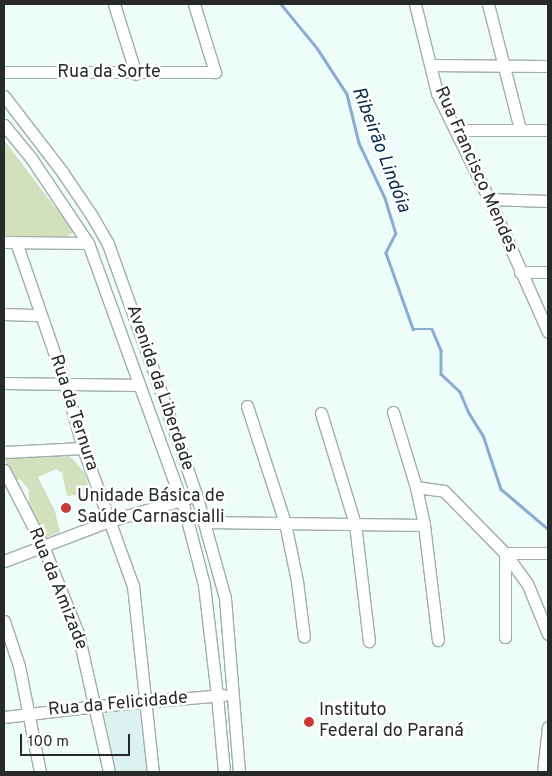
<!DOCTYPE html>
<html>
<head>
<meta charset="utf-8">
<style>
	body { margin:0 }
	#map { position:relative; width:552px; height:776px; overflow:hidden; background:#eefcfa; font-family:Overpass,sans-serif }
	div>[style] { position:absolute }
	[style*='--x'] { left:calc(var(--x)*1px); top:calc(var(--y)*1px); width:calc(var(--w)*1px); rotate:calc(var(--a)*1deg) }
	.built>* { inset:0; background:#dbf2ef }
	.green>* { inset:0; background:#d3e0bc }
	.stream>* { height:2.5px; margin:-1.25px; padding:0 1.25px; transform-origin:1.25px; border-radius:1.25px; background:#8bacd2 }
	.roads { filter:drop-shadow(1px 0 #a0aeac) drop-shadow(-1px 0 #a0aeac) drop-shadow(0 1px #a0aeac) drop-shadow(0 -1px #a0aeac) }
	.minor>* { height:11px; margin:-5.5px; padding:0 5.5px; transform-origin:5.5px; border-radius:5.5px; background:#fff }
	.dots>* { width:14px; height:14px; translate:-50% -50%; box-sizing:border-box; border:2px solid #fff; border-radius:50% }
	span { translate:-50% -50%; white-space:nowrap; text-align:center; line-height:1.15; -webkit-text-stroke:5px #fff; paint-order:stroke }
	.street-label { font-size:18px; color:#262b2a }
	.poi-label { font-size:18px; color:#262b2a }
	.left { translate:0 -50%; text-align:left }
	.water-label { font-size:19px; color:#072c4f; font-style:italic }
	.frame { position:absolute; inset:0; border:5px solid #262b2a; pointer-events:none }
	.scale { position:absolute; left:20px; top:734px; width:110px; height:22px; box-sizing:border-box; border:2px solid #262b2a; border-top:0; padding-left:6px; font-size:15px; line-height:18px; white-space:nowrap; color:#262b2a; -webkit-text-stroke:4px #fff; paint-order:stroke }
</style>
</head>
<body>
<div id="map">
	<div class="built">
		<div style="clip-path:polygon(145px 707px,151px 772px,115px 772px,102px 711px)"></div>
	</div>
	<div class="green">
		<div style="clip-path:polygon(4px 140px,74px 232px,67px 236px,4px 236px)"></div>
		<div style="clip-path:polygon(4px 456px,70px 456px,85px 473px,90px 493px,67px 496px,62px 473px,56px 469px,38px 477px,55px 511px,60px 532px,46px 538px,40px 532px,29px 507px,29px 490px,21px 480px,11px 479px)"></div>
	</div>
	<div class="stream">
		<div style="--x:281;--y:4;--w:57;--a:50.7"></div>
		<div style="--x:317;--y:48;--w:55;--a:56.9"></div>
		<div style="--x:347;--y:94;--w:50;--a:76.2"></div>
		<div style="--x:359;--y:143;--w:61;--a:64.7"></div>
		<div style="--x:385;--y:198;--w:37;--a:73"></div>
		<div style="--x:396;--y:233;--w:22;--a:117"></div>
		<div style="--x:386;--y:253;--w:81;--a:70.4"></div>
		<div style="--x:413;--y:329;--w:19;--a:0"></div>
		<div style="--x:432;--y:329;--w:23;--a:67"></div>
		<div style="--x:441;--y:350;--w:24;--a:90"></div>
		<div style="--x:441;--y:374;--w:26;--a:43"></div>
		<div style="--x:460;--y:392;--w:23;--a:67"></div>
		<div style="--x:469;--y:413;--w:26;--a:58"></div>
		<div style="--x:483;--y:435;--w:57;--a:71.6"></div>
		<div style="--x:501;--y:489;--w:62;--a:40.4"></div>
	</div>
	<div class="roads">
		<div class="minor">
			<div style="--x:114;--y:4;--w:73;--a:72.6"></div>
			<div style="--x:415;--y:4;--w:92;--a:76.1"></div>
			<div style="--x:437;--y:93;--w:118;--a:63.9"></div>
			<div style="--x:489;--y:199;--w:145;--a:66.1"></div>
			<div style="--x:488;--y:4;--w:130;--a:75.7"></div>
			<div style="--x:431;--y:65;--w:117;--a:0.5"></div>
			<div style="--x:4;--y:72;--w:211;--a:0"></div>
			<div style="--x:215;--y:72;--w:71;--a:-107.2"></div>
			<div style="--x:4;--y:96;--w:97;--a:52.5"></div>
			<div style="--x:63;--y:173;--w:52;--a:56"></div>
			<div style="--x:92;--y:216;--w:32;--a:60"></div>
			<div style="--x:108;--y:244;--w:145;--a:70.3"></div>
			<div style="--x:157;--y:381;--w:120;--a:71"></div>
			<div style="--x:196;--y:494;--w:108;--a:74.4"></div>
			<div style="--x:225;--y:598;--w:175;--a:85.4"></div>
			<div style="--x:4;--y:125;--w:43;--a:50.7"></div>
			<div style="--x:31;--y:158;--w:102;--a:56.2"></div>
			<div style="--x:88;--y:243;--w:282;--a:70.1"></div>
			<div style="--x:184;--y:508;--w:80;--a:75.4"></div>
			<div style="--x:204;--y:585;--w:111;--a:83.3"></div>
			<div style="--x:217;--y:695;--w:77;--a:84.8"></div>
			<div style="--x:457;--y:130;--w:91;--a:0"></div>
			<div style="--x:489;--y:199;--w:59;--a:1.9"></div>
			<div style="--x:4;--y:242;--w:84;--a:0.7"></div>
			<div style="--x:16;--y:242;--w:150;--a:71"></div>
			<div style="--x:65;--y:384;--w:66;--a:74.3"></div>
			<div style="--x:83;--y:448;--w:147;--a:70.1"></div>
			<div style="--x:133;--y:586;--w:187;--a:83.9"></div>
			<div style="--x:520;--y:272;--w:28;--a:0"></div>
			<div style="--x:4;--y:314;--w:36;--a:2"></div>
			<div style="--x:4;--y:383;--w:135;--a:0.8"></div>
			<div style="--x:247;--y:406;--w:123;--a:72"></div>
			<div style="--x:285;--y:523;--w:59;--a:78.3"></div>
			<div style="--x:297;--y:581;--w:56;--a:82.9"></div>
			<div style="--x:393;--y:412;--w:78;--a:73"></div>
			<div style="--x:416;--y:487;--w:39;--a:78"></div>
			<div style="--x:424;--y:525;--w:116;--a:83.1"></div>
			<div style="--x:321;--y:413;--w:116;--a:73"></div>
			<div style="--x:355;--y:524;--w:118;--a:83.2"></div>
			<div style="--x:4;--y:452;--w:79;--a:-2.9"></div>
			<div style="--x:4;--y:470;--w:85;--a:62.8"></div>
			<div style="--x:43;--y:546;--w:94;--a:68.1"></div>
			<div style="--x:78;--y:633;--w:142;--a:77.4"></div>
			<div style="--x:416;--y:487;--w:28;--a:8"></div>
			<div style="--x:444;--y:491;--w:87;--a:45.5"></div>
			<div style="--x:505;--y:553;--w:37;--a:54"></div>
			<div style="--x:527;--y:583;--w:55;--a:67.6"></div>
			<div style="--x:205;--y:522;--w:219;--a:0.8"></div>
			<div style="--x:505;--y:553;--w:84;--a:90"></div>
			<div style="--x:505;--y:553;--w:43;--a:0"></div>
			<div style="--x:4;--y:561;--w:112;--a:-20.9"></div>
			<div style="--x:109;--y:521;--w:82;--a:-16.2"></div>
			<div style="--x:4;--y:621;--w:47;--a:71.6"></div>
			<div style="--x:19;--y:666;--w:108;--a:78.8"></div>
			<div style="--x:4;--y:717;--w:93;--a:-6.8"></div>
			<div style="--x:96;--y:706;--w:128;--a:-4.9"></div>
			<div style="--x:543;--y:772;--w:45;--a:-83.7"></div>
		</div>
	</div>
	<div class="dots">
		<div style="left:66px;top:508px;background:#c83a34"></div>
		<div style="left:309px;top:722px;background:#c83a34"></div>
	</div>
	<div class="street-label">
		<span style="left:109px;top:73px">Rua da Sorte</span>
		<span style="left:475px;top:170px;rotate:66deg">Rua Francisco Mendes</span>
		<span style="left:159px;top:388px;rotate:71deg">Avenida da Liberdade</span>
		<span style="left:73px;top:413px;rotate:72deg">Rua da Ternura</span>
		<span style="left:57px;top:589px;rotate:68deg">Rua da Amizade</span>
		<span style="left:118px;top:705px;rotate:-5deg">Rua da Felicidade</span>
	</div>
	<div class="poi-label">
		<span class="left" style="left:77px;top:508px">Unidade Básica de<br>Saúde Carnascialli</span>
		<span class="left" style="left:319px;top:722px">Instituto<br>Federal do Paraná</span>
	</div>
	<div class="water-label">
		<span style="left:380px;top:150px;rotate:69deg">Ribeirão Lindóia</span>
	</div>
	<div class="frame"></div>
	<div class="scale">100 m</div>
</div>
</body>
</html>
